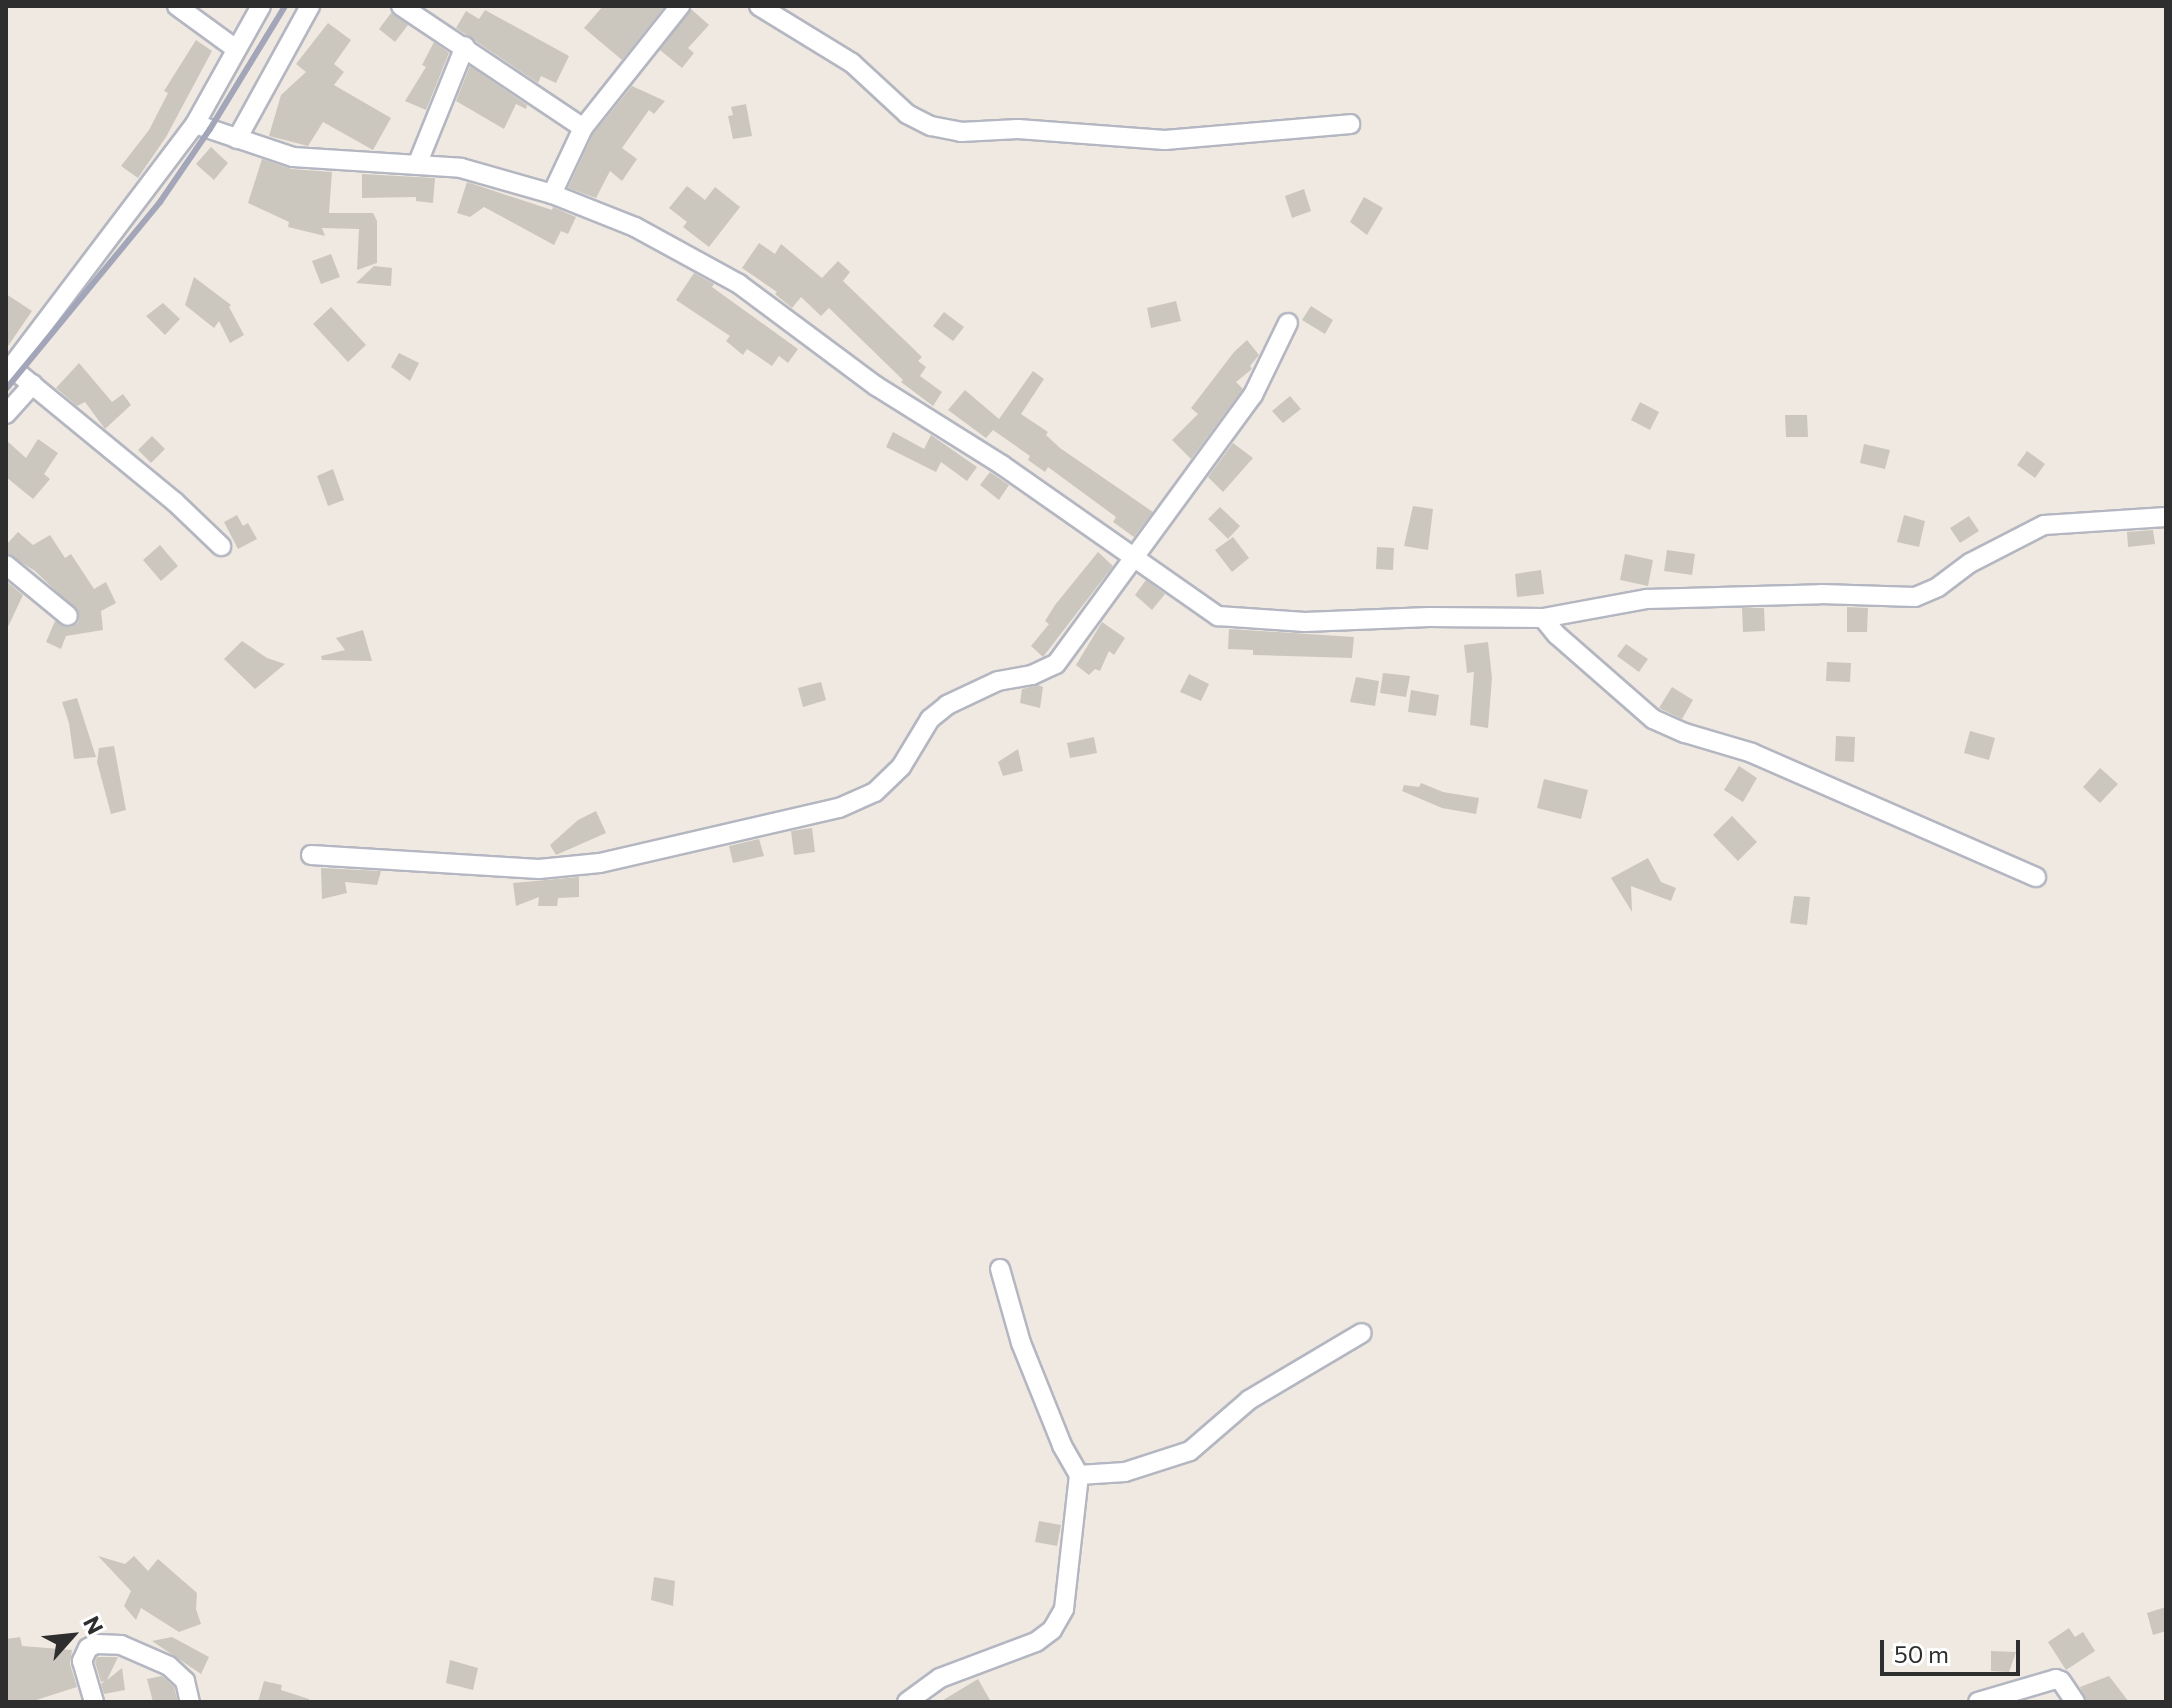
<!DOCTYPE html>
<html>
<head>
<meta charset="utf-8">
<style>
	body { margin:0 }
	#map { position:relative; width:2172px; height:1708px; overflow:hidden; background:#efe9e1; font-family:Commissioner,sans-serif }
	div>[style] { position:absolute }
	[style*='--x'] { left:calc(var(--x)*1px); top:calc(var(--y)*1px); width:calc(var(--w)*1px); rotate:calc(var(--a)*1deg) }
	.building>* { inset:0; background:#cbc7bf }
	.roads { filter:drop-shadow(2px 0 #b4b7c1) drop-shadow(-2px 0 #b4b7c1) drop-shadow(0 2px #b4b7c1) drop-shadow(0 -2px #b4b7c1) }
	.minor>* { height:18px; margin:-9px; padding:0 9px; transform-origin:9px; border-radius:9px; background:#fff }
	.rail>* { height:6px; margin:-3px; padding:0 3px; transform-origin:3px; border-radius:3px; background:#a3a6b8 }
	span { translate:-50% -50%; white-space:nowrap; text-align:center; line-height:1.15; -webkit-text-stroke:6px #fff; paint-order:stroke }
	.frame { position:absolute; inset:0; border:8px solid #2e2e2e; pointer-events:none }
	.north { position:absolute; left:32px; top:1596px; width:80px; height:80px; -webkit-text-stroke:6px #fff; paint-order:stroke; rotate:63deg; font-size:22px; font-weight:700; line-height:32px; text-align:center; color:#2e2e2e }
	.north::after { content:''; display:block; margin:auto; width:28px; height:36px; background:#2e2e2e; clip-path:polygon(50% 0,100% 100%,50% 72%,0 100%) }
	.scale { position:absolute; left:1880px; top:1640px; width:140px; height:36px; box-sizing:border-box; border:4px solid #2e2e2e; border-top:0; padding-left:10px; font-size:24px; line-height:28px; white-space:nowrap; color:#2e2e2e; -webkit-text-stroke:6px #fff; paint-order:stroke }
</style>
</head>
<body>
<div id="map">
	<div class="building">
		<div style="clip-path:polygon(603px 6px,665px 6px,622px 60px,584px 28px)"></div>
		<div style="clip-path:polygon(691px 9px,709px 25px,688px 48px,694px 53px,682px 68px,660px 50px)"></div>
		<div style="clip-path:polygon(485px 10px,569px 56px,556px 83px,541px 76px,538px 83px,456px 28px,466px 11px,479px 19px)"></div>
		<div style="clip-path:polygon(391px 13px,408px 25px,395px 42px,379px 29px)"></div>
		<div style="clip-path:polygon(328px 23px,351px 40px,334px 64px,344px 72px,334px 85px,391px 118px,373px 150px,323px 122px,308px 146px,269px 136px,281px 95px,306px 72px,296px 64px)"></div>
		<div style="clip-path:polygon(196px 40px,212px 51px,166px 137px,138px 178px,121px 166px,149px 130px,168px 93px,164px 91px)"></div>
		<div style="clip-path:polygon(434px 42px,449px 53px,426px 110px,405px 101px,426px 67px,422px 65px)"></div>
		<div style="clip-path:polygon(470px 66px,527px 105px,526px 109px,516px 104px,504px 129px,456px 101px)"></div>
		<div style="clip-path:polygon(632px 86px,665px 101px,654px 114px,649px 110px,622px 148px,637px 159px,622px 181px,610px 171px,596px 198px,568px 188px,593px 134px)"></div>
		<div style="clip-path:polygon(746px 104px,752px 136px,733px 139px,728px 116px,733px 115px,731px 107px)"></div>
		<div style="clip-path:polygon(211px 147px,228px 163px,214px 180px,196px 164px)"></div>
		<div style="clip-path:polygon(262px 159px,292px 169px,332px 172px,329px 213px,373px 213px,377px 221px,377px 263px,357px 270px,359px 229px,322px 228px,325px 236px,288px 227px,289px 222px,248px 203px)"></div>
		<div style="clip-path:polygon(362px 174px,435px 178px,433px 203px,416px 201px,416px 197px,362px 198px)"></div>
		<div style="clip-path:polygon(467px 182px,552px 210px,553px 207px,576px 217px,568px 234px,561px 231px,554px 245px,484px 207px,470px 217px,457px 213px)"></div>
		<div style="clip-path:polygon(687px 186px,705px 200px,715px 187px,740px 207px,709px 247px,683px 227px,687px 222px,669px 208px)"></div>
		<div style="clip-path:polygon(1304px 189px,1311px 211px,1292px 218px,1285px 196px)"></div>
		<div style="clip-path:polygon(1364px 197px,1383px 208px,1367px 235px,1350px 222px)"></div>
		<div style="clip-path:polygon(759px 243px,775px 254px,781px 244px,822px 278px,838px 261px,850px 272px,843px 281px,922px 357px,918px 361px,926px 367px,920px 376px,942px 392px,933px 406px,901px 382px,903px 380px,829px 308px,821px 316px,801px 297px,792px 308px,775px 294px,777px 292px,742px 268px)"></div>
		<div style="clip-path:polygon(331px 254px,340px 277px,321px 284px,312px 261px)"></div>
		<div style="clip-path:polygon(374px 266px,392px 268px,391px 286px,356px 283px)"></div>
		<div style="clip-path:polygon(694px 273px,714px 284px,712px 287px,798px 349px,788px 363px,779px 356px,772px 366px,747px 349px,743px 355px,726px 341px,730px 336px,676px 300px)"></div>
		<div style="clip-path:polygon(194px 277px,231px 305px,229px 307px,244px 335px,230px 343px,219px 321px,214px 328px,185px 305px)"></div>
		<div style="clip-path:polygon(6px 294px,32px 311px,6px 349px)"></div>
		<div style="clip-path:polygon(1176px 301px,1181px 321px,1151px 328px,1147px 308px)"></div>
		<div style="clip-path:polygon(163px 303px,180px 319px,165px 335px,146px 316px)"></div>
		<div style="clip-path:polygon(1311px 306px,1333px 320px,1325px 334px,1302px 320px)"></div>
		<div style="clip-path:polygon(331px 307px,366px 345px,348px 362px,313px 324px)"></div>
		<div style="clip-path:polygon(944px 312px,964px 327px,953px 341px,933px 326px)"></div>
		<div style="clip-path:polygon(1247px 340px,1259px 355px,1250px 366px,1252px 369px,1236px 382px,1243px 389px,1191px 459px,1172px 440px,1198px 414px,1191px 408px,1234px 352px)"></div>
		<div style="clip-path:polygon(399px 353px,419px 363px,410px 381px,391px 367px)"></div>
		<div style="clip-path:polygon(79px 363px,112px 402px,123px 394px,131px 405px,105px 429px,85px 402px,77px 406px,56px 388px)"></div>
		<div style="clip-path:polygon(1033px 371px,1044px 379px,1021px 414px,1048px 432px,1046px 435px,1060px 448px,1153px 512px,1134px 537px,1113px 522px,1116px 517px,1048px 467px,1045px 472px,1028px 460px,1030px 456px,993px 430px,986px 438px,948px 410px,965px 390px,999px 419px)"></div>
		<div style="clip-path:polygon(1290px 396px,1301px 409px,1283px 423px,1272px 411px)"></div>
		<div style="clip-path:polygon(1640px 402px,1659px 412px,1650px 430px,1631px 420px)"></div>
		<div style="clip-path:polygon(1785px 415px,1807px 415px,1808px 437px,1786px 437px)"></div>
		<div style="clip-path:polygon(893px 432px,924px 449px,931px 435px,977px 467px,967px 481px,941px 462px,936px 472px,886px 447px)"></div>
		<div style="clip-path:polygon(152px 436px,165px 449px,151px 463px,138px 450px)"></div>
		<div style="clip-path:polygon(38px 439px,58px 453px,44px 474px,50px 479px,33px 499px,6px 477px,6px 440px,26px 458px)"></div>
		<div style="clip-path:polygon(1233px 443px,1253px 458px,1223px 492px,1208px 477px)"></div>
		<div style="clip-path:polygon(1864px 444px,1890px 450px,1885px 469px,1860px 463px)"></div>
		<div style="clip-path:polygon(2027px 451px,2045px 464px,2035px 478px,2017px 465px)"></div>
		<div style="clip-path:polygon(333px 469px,344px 500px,328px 506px,317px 476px)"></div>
		<div style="clip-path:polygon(990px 472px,1009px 485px,999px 500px,980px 485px)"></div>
		<div style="clip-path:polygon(1413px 506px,1433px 509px,1428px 550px,1404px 546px)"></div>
		<div style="clip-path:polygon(1220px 507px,1240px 526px,1228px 539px,1208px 519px)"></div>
		<div style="clip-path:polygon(237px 515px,243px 526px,248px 523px,257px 539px,238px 549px,224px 522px)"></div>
		<div style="clip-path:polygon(1904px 515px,1925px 521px,1919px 547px,1897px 542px)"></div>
		<div style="clip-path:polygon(1969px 516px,1979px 531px,1960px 543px,1950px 528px)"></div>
		<div style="clip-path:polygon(2153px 530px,2155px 544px,2128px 547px,2127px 532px)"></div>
		<div style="clip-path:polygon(18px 532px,33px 545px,50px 535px,65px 558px,71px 554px,94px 589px,106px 582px,116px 603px,101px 611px,103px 630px,66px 636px,61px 649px,46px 642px,55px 621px,71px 627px,78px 623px,79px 613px,35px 571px,6px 553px,6px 545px)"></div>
		<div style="clip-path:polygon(1233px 537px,1249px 558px,1232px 572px,1215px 550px)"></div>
		<div style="clip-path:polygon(160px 545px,178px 566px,161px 581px,143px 560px)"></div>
		<div style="clip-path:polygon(1377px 547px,1394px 548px,1393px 570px,1376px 569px)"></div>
		<div style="clip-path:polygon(1667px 550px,1695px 554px,1692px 575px,1664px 571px)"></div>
		<div style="clip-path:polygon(1098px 552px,1113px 566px,1043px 657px,1031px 646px,1049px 624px,1045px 621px,1055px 605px)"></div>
		<div style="clip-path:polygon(1625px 554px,1653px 560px,1648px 586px,1620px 580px)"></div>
		<div style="clip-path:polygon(1541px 570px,1544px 594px,1517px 597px,1515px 574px)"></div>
		<div style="clip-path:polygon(1146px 580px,1165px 594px,1152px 610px,1135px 595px)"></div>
		<div style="clip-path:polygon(6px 581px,23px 595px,6px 631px)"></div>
		<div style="clip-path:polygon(1847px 607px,1868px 608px,1867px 632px,1847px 632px)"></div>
		<div style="clip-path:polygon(1742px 608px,1764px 608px,1765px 631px,1743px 632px)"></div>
		<div style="clip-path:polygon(1102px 622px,1125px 638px,1114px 655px,1109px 651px,1100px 671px,1095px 669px,1089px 675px,1076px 665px)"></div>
		<div style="clip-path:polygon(1229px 629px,1354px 637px,1352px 658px,1253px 655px,1253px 650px,1228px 649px)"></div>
		<div style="clip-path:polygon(363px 630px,372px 661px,322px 660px,321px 656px,345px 650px,336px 638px)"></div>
		<div style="clip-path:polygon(242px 641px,267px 658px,285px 664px,255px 689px,224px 659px)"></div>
		<div style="clip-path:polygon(1488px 642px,1492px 678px,1488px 728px,1470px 725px,1474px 672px,1467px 673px,1464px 645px)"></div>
		<div style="clip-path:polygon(1626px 644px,1648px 659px,1639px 672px,1617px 656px)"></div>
		<div style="clip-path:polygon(1827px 662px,1851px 663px,1850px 682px,1826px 681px)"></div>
		<div style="clip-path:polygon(1383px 673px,1410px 676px,1406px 697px,1380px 693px)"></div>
		<div style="clip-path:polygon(1189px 674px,1209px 684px,1201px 701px,1180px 692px)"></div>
		<div style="clip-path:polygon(1356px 677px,1379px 681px,1375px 706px,1350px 702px)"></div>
		<div style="clip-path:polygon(821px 682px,826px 700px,803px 707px,798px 688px)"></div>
		<div style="clip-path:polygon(1038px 685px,1043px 687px,1040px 708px,1020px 703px,1022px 689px)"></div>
		<div style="clip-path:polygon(1672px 687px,1693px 700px,1682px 719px,1659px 708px)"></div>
		<div style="clip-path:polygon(1411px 690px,1439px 695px,1436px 716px,1408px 712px)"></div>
		<div style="clip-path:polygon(77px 698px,96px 757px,74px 759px,69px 723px,62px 702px)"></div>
		<div style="clip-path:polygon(1970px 731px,1995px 738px,1989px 760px,1964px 753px)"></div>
		<div style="clip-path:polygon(1836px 736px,1855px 737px,1854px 762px,1835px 761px)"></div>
		<div style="clip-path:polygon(1094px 737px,1097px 753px,1070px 758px,1067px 743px)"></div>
		<div style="clip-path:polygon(114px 746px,126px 810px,111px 814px,97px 762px,99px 748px)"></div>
		<div style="clip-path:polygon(1018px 749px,1023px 771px,1003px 776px,998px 762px)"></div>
		<div style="clip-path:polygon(1739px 766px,1757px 778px,1743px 802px,1724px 790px)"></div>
		<div style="clip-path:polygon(2100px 768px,2118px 784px,2100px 803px,2083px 787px)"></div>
		<div style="clip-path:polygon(1544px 779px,1588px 790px,1581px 819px,1537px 808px)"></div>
		<div style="clip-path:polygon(1421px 783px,1443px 792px,1479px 798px,1476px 814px,1442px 808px,1402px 791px,1404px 785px,1419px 787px)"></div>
		<div style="clip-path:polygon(596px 811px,606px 833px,556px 855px,550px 845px,578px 820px)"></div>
		<div style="clip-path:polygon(1732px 816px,1757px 842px,1738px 861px,1713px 835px)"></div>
		<div style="clip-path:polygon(812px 828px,815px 852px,794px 855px,791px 831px)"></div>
		<div style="clip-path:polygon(759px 839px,764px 856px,733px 863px,729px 846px)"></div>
		<div style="clip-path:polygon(1648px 858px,1661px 882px,1676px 888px,1671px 901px,1631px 886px,1632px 912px,1611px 878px)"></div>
		<div style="clip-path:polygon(321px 868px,381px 871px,377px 885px,345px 882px,347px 893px,322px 899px)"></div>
		<div style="clip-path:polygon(579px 877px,579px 897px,558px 898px,557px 906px,538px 906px,539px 897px,516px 906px,513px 883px)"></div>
		<div style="clip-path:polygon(1794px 896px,1810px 897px,1807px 925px,1790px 923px)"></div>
		<div style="clip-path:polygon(1039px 1521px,1061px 1525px,1057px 1546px,1035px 1542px)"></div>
		<div style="clip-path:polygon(98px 1556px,125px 1564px,134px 1556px,148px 1571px,158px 1559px,197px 1593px,196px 1609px,201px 1624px,179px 1632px,141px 1608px,136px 1620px,124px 1606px,131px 1591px)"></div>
		<div style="clip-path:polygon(654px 1577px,675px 1581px,673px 1606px,651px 1600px)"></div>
		<div style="clip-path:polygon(2166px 1607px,2166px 1631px,2153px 1635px,2147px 1613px)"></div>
		<div style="clip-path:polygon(2069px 1628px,2075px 1637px,2083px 1632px,2095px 1651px,2066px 1670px,2048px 1642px)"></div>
		<div style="clip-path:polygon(20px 1637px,22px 1646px,72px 1650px,70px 1664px,77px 1687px,30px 1702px,6px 1702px,6px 1639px)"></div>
		<div style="clip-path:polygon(172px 1637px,209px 1657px,201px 1674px,152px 1641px)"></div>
		<div style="clip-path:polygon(1991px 1651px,2016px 1652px,2009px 1672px,1991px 1671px)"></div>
		<div style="clip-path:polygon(97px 1657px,118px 1657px,107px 1680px,122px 1668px,125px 1690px,104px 1694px,101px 1684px,105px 1681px,101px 1682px,95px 1662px)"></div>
		<div style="clip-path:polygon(450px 1660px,478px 1668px,473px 1690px,446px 1683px)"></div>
		<div style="clip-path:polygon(162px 1676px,174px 1687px,178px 1702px,153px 1702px,147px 1679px)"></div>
		<div style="clip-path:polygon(2109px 1676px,2129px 1702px,2087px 1702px,2080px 1687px)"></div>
		<div style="clip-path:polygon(978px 1679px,991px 1702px,940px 1702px)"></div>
		<div style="clip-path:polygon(264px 1681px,282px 1685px,281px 1690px,309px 1699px,309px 1702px,258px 1702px)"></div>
	</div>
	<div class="roads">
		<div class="minor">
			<div style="--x:177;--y:6;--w:73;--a:36.1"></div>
			<div style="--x:261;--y:6;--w:135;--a:119.2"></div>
			<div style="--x:195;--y:124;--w:103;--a:18.6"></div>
			<div style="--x:293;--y:157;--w:168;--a:3.7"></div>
			<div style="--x:461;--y:168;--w:95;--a:15.9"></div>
			<div style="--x:552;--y:194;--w:89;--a:21.7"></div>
			<div style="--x:635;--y:227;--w:119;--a:28.7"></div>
			<div style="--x:739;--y:284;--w:171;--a:36.7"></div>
			<div style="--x:876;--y:386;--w:149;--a:32.1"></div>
			<div style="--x:1002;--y:465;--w:264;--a:35"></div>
			<div style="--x:1218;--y:616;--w:87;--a:3.9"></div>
			<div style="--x:1305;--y:622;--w:124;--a:-2.3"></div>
			<div style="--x:1429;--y:617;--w:114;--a:0.5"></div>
			<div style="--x:1543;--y:618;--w:106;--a:-10.4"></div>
			<div style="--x:1647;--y:599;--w:174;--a:-1.6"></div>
			<div style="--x:1821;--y:594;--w:94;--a:1.8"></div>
			<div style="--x:1915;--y:597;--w:25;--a:-23"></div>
			<div style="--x:1938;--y:587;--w:40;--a:-37"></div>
			<div style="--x:1970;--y:563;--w:83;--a:-27.2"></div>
			<div style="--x:2044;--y:525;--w:122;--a:-3.8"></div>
			<div style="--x:401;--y:6;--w:219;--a:33.8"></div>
			<div style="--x:759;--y:6;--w:109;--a:31.5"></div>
			<div style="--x:852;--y:63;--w:75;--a:42.8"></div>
			<div style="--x:907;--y:114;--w:27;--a:27"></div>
			<div style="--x:931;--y:126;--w:31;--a:11"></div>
			<div style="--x:961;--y:132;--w:57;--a:-3"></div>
			<div style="--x:1018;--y:129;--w:147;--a:4.3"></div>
			<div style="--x:1165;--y:140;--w:186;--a:-4.9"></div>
			<div style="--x:237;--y:139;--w:152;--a:-61.2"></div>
			<div style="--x:417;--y:165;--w:128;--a:-68"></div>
			<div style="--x:552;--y:194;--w:73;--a:-64.8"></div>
			<div style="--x:583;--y:128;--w:156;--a:-51.5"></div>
			<div style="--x:13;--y:369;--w:210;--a:39.4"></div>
			<div style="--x:175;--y:502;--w:64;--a:43.7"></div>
			<div style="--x:6;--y:374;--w:313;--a:-52.9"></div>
			<div style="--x:6;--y:414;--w:40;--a:-48"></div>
			<div style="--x:6;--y:565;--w:80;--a:39.4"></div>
			<div style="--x:1543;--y:618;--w:22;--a:51"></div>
			<div style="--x:1557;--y:635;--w:128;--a:41.2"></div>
			<div style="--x:1653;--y:719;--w:35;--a:24"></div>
			<div style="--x:1685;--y:733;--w:70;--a:16.6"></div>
			<div style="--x:1752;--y:753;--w:310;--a:23.6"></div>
			<div style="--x:311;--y:855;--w:228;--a:3.5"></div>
			<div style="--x:539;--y:869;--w:61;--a:-5.6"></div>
			<div style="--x:600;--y:863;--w:245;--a:-13"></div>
			<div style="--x:839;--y:808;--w:39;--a:-24"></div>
			<div style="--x:875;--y:792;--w:36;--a:-44"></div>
			<div style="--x:901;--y:767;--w:56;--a:-58.9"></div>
			<div style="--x:930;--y:719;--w:22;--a:-39"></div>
			<div style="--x:947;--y:705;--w:56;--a:-25.2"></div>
			<div style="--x:998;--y:681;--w:35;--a:-10"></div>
			<div style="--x:1032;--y:675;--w:26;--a:-25"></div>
			<div style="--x:1056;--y:664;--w:333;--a:-53.8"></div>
			<div style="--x:1253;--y:395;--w:80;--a:-64.1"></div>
			<div style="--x:1079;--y:1475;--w:46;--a:-3.7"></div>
			<div style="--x:1125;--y:1472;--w:68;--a:-17.9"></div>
			<div style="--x:1190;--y:1451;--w:78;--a:-40.8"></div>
			<div style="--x:1249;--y:1400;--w:131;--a:-30.7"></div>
			<div style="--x:94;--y:1702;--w:43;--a:-106.3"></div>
			<div style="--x:82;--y:1661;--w:14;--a:-65"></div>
			<div style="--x:88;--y:1648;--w:9;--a:-27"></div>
			<div style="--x:96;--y:1644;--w:25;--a:2"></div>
			<div style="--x:121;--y:1645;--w:52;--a:23.6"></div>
			<div style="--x:169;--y:1666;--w:22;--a:43"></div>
			<div style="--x:185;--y:1681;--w:22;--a:77"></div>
			<div style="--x:907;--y:1702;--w:41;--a:-36"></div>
			<div style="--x:940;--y:1678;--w:103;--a:-20.6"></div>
			<div style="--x:1036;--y:1642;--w:20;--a:-37"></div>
			<div style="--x:1052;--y:1630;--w:24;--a:-60"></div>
			<div style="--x:1064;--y:1609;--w:135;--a:-83.6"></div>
			<div style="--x:1079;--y:1475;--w:34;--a:-120"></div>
			<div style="--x:1062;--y:1445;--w:110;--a:-111.9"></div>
			<div style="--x:1021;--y:1343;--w:77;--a:-105.8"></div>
			<div style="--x:1978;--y:1702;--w:81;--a:-16.4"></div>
			<div style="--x:2056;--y:1679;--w:5;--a:22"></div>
			<div style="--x:2061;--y:1681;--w:25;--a:56"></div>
		</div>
	</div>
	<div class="rail">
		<div style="--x:6;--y:389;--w:242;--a:-50.5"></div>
		<div style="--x:160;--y:202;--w:88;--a:-55.6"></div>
		<div style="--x:210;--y:129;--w:144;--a:-58.6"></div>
	</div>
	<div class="frame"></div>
	<div class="north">N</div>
	<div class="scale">50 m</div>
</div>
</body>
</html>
